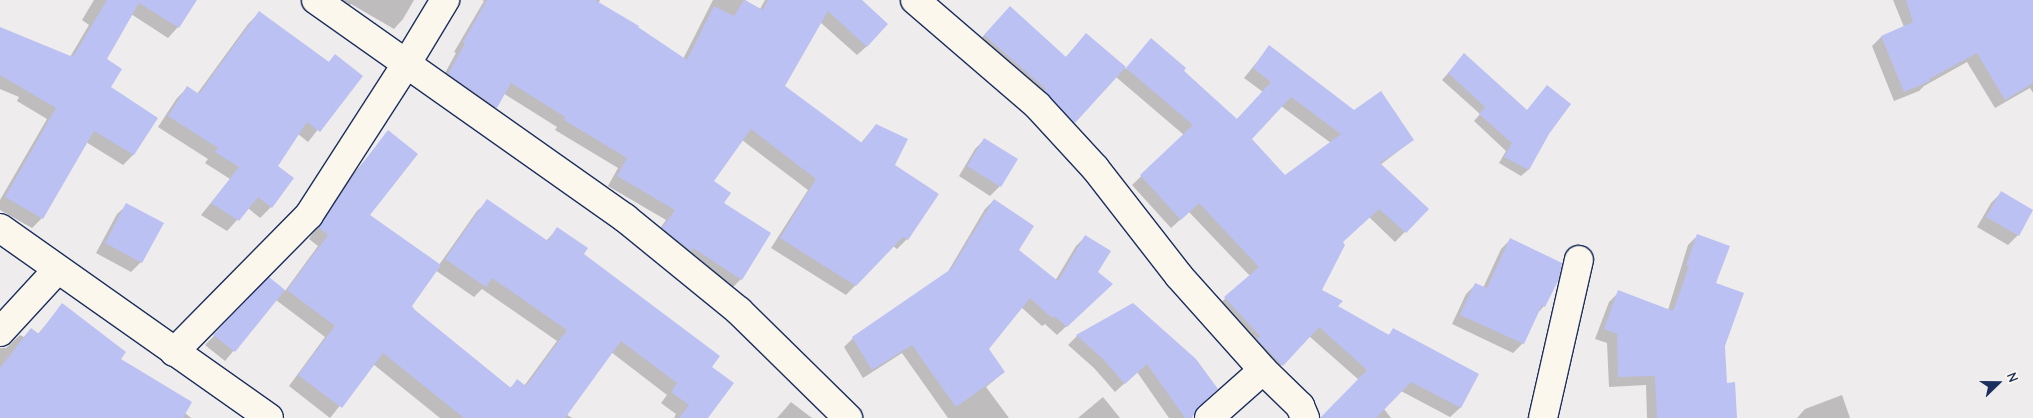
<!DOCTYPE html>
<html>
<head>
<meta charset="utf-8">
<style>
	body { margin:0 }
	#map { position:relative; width:2033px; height:418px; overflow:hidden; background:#eeeced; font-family:"Comic Neue",sans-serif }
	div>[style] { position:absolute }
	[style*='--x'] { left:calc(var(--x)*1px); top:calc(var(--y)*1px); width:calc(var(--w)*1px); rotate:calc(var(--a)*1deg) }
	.shadow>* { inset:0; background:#0003 }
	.building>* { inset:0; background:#bcc1f3 }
	.roads { filter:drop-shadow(1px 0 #1b2f5e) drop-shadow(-1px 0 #1b2f5e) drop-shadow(0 1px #1b2f5e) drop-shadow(0 -1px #1b2f5e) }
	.street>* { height:28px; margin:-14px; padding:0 14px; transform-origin:14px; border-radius:14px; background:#fbf7ec }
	span { translate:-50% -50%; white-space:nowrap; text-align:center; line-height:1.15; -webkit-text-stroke:4px #fbf7ec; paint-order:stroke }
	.north { position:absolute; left:1973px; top:358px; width:50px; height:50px; -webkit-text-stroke:4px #fbf7ec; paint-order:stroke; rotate:68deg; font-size:14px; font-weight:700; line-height:20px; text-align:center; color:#1b2f5e }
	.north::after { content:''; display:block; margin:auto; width:18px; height:22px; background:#1b2f5e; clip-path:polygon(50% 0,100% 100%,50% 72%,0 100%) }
</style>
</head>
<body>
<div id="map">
	<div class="shadow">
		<div style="clip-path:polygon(94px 0,195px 0,178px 27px,168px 38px,131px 14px,105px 60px,109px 87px,156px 118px,133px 155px,123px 165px,86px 142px,42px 218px,32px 228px,0 210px,0 200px,47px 119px,17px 101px,19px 97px,0 89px,0 28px,70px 57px,89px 25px,82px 20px)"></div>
		<div style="clip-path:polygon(321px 0,414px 0,403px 19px,394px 29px,351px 4px,341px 15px)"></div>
		<div style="clip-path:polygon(482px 0,600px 0,598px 4px,683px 59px,713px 0,745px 0,760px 9px,765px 0,860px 0,867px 46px,857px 55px,820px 22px,784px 86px,860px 144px,876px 125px,894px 166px,907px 239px,897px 249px,893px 246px,846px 295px,771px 248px,808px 190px,742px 140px,712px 182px,723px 203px,769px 234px,741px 279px,731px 289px,653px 238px,666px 220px,608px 186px,618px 168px,555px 130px,557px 127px,503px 93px,496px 107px,486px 116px,439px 84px,456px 53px,454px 52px,484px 1px)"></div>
		<div style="clip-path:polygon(1893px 0,2033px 0,2033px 93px,2030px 88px,1995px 108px,1967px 62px,1924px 86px,1919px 91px,1894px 101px,1872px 46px,1881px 37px,1904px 27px)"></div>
		<div style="clip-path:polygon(259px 13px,328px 63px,335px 55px,361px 76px,308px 142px,298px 134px,277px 167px,271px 207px,260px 218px,248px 208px,227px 231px,201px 215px,230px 179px,205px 163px,208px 159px,158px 127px,177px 98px,187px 88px,197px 94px,248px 24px)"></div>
		<div style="clip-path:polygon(evenodd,1000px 18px,1065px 58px,1086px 35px,1126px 69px,1151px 40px,1236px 120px,1263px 92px,1244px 78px,1269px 47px,1354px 111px,1413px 140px,1380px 165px,1427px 209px,1395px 242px,1369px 217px,1341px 243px,1321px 290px,1336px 306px,1387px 336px,1394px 330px,1477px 375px,1460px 408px,1450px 417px,1401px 391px,1384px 409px,1391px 418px,1322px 418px,1359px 380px,1309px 336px,1273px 374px,1216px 307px,1250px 276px,1189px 212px,1171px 228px,1132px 185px,1184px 135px,1116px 77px,1064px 132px,975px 45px,1000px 18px,1281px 106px,1331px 143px,1285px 176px,1250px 139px,1281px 106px)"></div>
		<div style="clip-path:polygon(1458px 62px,1527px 111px,1547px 87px,1548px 133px,1528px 170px,1521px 176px,1499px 163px,1506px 151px,1474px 121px,1480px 114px,1442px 80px)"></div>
		<div style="clip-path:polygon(evenodd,388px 132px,369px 216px,439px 265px,477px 211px,488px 201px,546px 241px,557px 229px,582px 255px,711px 367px,707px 418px,674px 418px,676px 414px,661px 403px,667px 395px,611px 352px,566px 414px,572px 418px,440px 418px,373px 364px,330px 418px,289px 386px,325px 337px,276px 300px,225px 361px,205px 345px,270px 279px,285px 291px,318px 246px,309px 239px,342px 188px,388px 132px,435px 270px,474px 297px,482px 289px,557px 341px,524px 386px,517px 381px,510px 388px,410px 307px,435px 270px)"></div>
		<div style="clip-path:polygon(985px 139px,1000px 186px,990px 196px,959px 176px,975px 149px)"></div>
		<div style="clip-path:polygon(2001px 193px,2032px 211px,2018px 235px,2008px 245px,1977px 227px,1991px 203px)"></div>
		<div style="clip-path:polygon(994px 200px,1018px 250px,1055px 281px,1076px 246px,1085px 237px,1102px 293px,1057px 335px,1045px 324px,1042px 326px,1021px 307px,988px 349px,1004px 372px,986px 387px,1009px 418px,948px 418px,902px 353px,863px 378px,844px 347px,853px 338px,946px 275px,985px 209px)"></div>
		<div style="clip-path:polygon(127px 205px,141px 262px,131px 272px,96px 253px,117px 214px)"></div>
		<div style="clip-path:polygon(1698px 235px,1715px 283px,1724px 345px,1726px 384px,1735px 418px,1647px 418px,1646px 385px,1609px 387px,1607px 343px,1595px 339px,1609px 302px,1619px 292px,1668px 310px,1688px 245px)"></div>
		<div style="clip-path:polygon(1511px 239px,1544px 306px,1536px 315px,1523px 343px,1513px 353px,1452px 324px,1466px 294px,1476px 284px,1483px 288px,1501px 249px)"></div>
		<div style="clip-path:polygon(1133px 304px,1197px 407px,1191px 418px,1169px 418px,1137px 372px,1115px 392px,1094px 368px,1068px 345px,1077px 336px)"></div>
		<div style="clip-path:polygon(62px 305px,119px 359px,191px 418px,0 418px,0 348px,6px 348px,20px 335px,24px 337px,31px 329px,38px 334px)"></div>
		<div style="clip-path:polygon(1842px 395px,1850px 418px,1797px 418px,1805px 409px)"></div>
		<div style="clip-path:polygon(1103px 397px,1120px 418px,1078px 418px)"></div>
		<div style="clip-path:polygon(791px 402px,812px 418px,777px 418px)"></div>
	</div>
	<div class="building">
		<div style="clip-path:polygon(107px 0,197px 0,179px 28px,139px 3px,107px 59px,122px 69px,111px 87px,158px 118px,134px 155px,94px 131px,43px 219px,5px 197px,56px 108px,0 75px,0 27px,73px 57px)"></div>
		<div style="clip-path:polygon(487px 0,595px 0,639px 26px,638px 27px,687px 60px,714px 6px,734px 16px,744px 0,763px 10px,768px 0,862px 0,888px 24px,867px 47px,828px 11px,785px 86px,862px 143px,876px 124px,908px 139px,895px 165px,939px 194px,908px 240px,903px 237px,856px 286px,780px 238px,816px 179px,751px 129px,714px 181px,731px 193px,724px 203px,771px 233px,742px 280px,693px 248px,691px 251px,662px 228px,675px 210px,617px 176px,627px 158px,564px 120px,565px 117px,511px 83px,497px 108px,448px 74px,465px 43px,463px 42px)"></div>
		<div style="clip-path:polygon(1906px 0,2033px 0,2033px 83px,2005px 100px,1977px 53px,1929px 79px,1930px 81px,1904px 92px,1881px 36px,1913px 22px)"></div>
		<div style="clip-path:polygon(1010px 6px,1066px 57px,1086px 33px,1126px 67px,1075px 123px,1044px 91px,1046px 89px,984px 35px)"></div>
		<div style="clip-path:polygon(259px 11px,329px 62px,335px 54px,363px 76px,320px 132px,307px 122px,278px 166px,294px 178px,272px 208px,258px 197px,239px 221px,211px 203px,239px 167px,215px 152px,218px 148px,168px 116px,187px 86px,199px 94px)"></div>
		<div style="clip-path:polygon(evenodd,1151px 38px,1186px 68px,1184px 71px,1237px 119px,1271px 82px,1253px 68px,1269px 45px,1354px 110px,1381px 91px,1414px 140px,1380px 163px,1429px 209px,1406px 233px,1379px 209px,1343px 242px,1345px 245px,1322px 290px,1343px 301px,1338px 306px,1389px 335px,1393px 328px,1479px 374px,1461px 408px,1411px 382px,1376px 418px,1320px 418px,1367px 370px,1319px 327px,1283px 366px,1257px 339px,1260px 336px,1224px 297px,1259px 267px,1199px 203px,1181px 220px,1140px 175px,1193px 125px,1126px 68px,1151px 38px,1291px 97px,1341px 134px,1285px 175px,1252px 139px,1291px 97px)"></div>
		<div style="clip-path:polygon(1464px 53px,1527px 110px,1547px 85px,1571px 104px,1549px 134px,1529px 170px,1504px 157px,1512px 143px,1479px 114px,1485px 107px,1448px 73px)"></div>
		<div style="clip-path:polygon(388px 130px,418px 154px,370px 215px,441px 265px,412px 306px,415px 310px,511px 388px,517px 379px,526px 386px,567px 330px,492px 278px,486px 287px,445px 259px,487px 199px,548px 241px,557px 227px,588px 248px,584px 254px,720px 356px,712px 367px,734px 383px,708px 418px,679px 418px,689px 405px,671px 392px,677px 383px,621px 341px,565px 418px,464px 418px,383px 353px,342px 408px,298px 375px,335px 326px,287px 290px,328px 235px,319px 228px,353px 176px)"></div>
		<div style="clip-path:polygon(984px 138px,1018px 159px,1001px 187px,967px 166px)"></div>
		<div style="clip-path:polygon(2001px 191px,2033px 210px,2019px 236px,1986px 217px)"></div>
		<div style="clip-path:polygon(994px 199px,1034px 226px,1019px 250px,1058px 281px,1085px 235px,1111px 251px,1098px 272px,1113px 284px,1067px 327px,1054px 316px,1052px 318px,1030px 298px,989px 349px,1005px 372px,956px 407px,912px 345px,872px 370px,852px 337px,951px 269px)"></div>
		<div style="clip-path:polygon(126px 203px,164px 223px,142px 263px,105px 243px)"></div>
		<div style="clip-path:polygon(1697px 234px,1730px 246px,1716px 283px,1744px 293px,1725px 346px,1727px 383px,1735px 382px,1737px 418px,1657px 418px,1655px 376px,1618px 377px,1617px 334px,1604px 329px,1618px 290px,1673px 311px,1689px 266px,1686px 265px)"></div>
		<div style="clip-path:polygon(1510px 238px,1562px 263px,1559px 279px,1545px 307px,1542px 305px,1524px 344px,1460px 315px,1475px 283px,1487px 288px)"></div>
		<div style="clip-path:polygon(269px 277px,285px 290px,235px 352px,213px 335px)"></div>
		<div style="clip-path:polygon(62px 303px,126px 352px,121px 359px,192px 402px,183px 418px,0 418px,0 368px,31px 328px,39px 334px)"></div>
		<div style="clip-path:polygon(1133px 303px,1196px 359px,1218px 389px,1198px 407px,1192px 418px,1185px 418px,1147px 364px,1125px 384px,1103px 359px,1076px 335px)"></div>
	</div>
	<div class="roads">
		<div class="street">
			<div style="--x:316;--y:0;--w:378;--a:35.2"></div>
			<div style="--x:625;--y:218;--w:147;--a:39.2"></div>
			<div style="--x:739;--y:311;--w:153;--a:44.5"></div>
			<div style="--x:915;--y:0;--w:161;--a:40.7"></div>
			<div style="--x:1037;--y:105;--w:86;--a:47.4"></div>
			<div style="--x:1095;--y:168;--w:137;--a:52.1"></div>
			<div style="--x:1179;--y:276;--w:126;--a:48.2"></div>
			<div style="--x:1263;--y:370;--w:52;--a:44.2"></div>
			<div style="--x:1300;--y:406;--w:13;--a:67"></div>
			<div style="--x:0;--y:228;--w:329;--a:35.2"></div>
			<div style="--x:0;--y:332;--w:84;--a:-47.4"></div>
			<div style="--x:174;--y:352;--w:192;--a:-45.4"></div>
			<div style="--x:309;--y:215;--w:181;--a:-57.2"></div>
			<div style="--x:407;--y:63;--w:74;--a:-58.9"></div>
			<div style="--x:1209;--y:418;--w:72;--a:-41.6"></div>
			<div style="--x:1543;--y:418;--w:162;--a:-77.2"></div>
		</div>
	</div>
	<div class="north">N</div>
</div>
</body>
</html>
